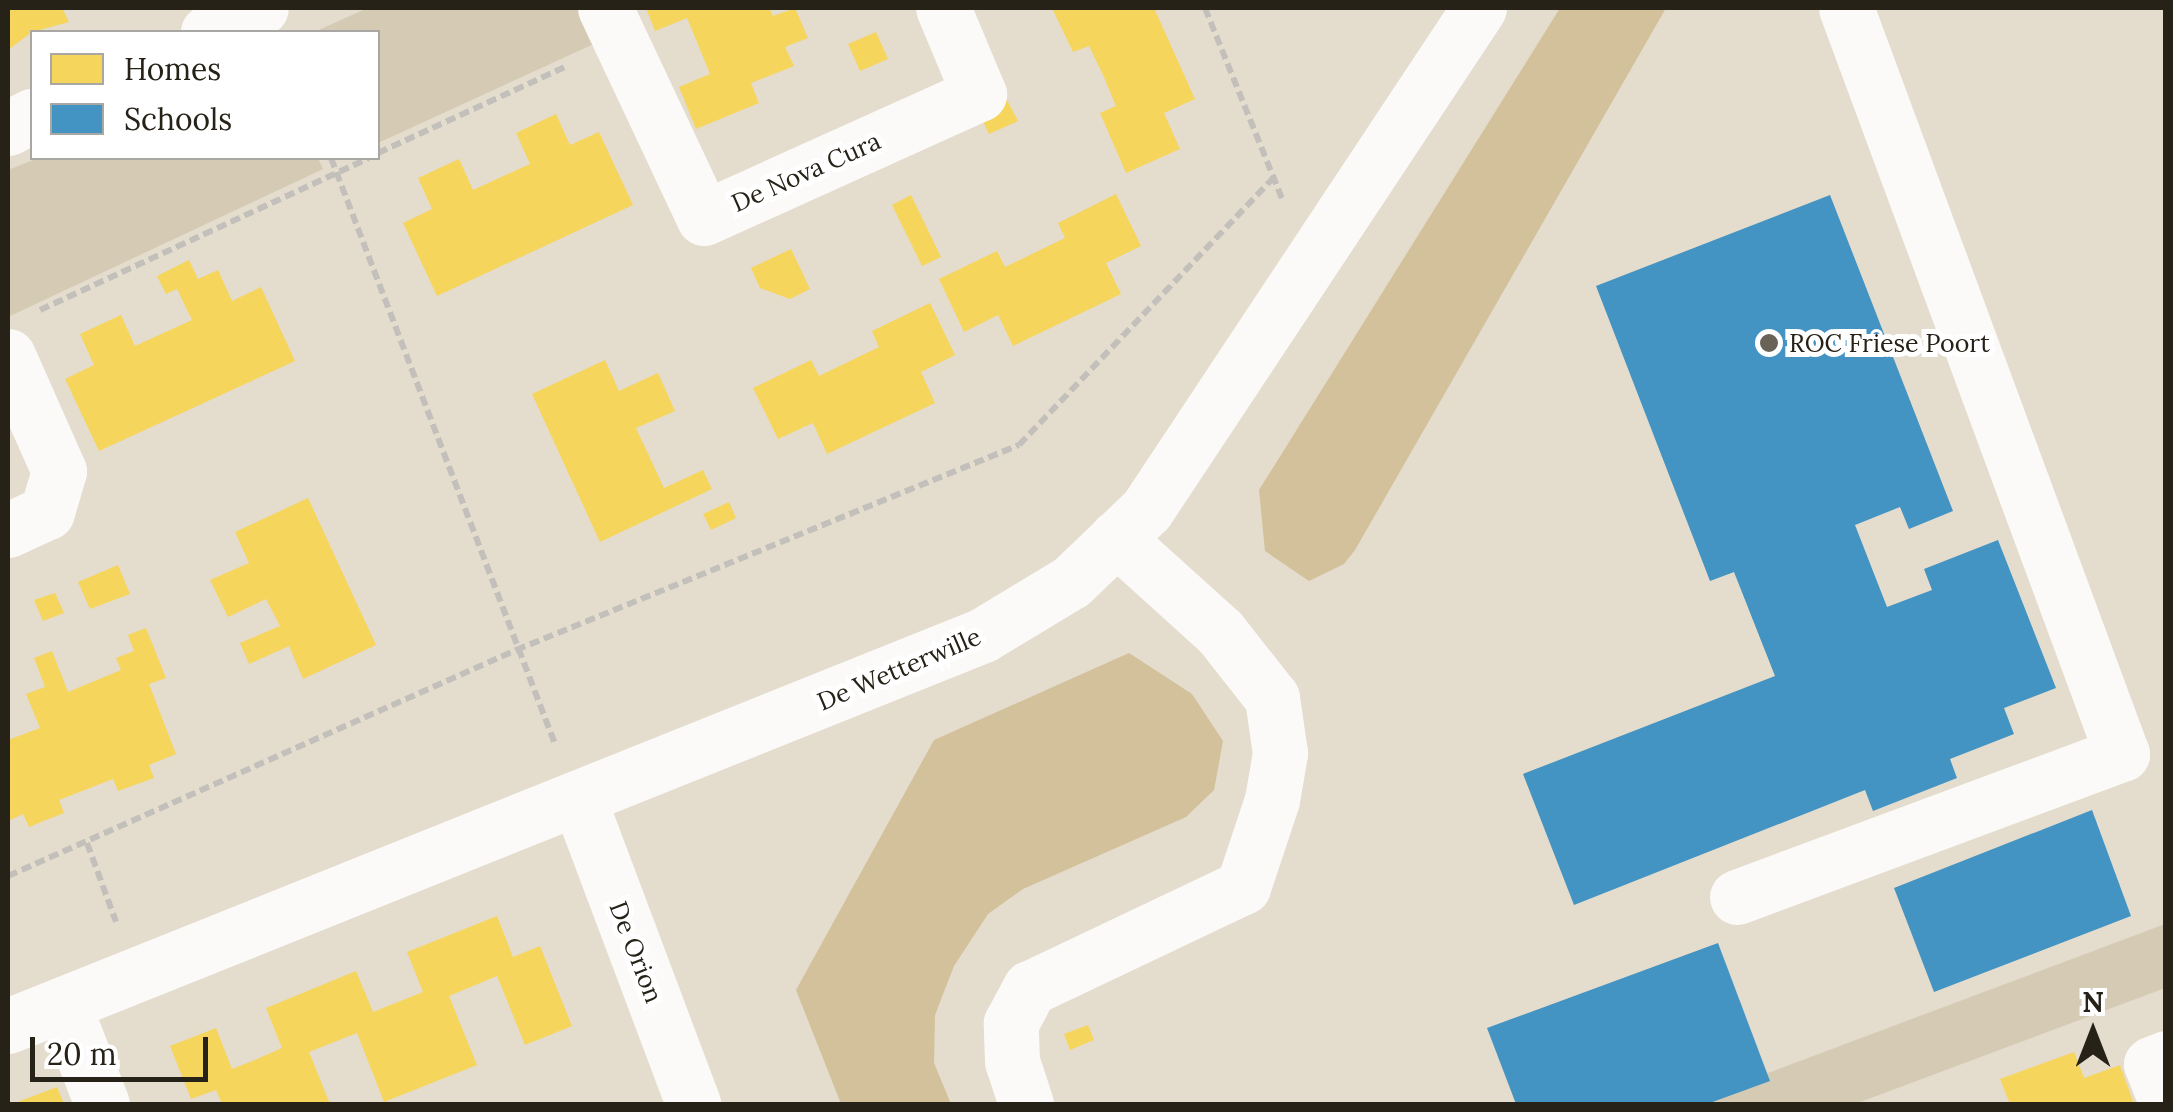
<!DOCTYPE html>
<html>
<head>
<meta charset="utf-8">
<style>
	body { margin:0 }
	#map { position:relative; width:2173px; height:1112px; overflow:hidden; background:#e4dccd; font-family:Lora,serif }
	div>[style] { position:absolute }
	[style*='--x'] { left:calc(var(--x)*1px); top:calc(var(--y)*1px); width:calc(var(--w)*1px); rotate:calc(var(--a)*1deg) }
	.green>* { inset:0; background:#d5cab4 }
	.water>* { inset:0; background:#d2c19a }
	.homes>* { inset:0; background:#f6d55c }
	.schools>* { inset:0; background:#4393c3 }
	.path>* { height:6px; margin-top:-3px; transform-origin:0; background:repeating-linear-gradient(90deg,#c3c0bb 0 10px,transparent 0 15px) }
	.minor>* { height:55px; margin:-27.5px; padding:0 27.5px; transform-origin:27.5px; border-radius:27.5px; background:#fbfaf8 }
	.dots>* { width:28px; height:28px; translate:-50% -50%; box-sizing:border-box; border:5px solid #fff; border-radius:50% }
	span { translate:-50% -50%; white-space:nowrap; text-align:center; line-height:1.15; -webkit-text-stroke:10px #fff; paint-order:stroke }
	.street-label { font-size:25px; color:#272218 }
	.poi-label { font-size:25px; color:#272218 }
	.left { translate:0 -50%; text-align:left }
	.frame { position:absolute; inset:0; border:10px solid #272218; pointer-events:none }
	.legend { position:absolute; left:30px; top:30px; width:350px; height:130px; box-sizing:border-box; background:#fff; border:2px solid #a9a7a3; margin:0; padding:12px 18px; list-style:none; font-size:30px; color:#272218 }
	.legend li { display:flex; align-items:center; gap:20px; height:50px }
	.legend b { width:50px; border:2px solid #a9a7a3 }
	.north { position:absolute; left:2043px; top:982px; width:100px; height:100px; -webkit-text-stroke:8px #fff; paint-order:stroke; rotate:0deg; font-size:28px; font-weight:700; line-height:40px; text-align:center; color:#272218 }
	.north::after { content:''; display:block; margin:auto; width:35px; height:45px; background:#272218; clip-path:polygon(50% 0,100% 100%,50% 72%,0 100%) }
	.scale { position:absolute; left:30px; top:1037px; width:178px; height:45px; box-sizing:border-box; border:5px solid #272218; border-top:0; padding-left:12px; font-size:30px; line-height:35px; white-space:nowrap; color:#272218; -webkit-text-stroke:8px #fff; paint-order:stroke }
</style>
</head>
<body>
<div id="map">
	<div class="green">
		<div style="clip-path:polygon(368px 8px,582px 8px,598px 42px,378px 143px,378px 32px,314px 32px)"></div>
		<div style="clip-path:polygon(38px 158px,318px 158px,323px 169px,8px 317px,8px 170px)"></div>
		<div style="clip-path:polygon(2165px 924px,2165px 988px,1855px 1104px,1685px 1104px)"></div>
	</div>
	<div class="water">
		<div style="clip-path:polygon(1560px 8px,1666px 8px,1355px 550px,1344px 564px,1309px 581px,1265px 551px,1259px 490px)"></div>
		<div style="clip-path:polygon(1129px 653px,1192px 694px,1223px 741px,1214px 790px,1186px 817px,1023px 889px,988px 914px,954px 966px,935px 1015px,934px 1063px,951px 1104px,841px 1104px,796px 990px,934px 740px)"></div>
	</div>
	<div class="homes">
		<div style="clip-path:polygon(8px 8px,62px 8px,69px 22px,32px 32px,8px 50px)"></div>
		<div style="clip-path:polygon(646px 8px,769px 8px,773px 16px,795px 8px,808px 38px,785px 47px,794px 66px,751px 83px,759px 103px,696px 129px,679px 87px,710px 74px,699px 47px,687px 18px,655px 31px)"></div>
		<div style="clip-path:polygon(1052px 8px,1154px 8px,1195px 99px,1164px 113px,1180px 149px,1126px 173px,1100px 113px,1116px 106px,1103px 75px,1089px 46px,1073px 52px)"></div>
		<div style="clip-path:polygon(876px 32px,888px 59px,860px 71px,848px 44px)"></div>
		<div style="clip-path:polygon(1007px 100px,1018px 121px,989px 134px,979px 113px)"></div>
		<div style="clip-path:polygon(556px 114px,570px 145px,599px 132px,633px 205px,437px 296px,403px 223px,432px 209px,418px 178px,459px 159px,473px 190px,530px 164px,516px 133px)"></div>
		<div style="clip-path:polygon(1116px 194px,1141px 246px,1106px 263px,1121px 294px,1013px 346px,998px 315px,964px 332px,939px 279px,997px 251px,1005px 267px,1065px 238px,1058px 223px)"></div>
		<div style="clip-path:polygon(911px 195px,941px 257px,922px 266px,892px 205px)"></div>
		<div style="clip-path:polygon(791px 249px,810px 289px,790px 299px,760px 288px,751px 268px)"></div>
		<div style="clip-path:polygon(189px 260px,198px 279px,218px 270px,232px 301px,261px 287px,295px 361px,99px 451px,65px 379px,94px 365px,80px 334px,121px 315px,135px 346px,192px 320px,177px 289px,166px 294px,157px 276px)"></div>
		<div style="clip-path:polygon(930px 303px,955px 355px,921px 372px,935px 403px,827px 454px,813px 423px,778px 439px,753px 388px,811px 360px,819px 376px,879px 347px,872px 331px)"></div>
		<div style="clip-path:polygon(605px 360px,619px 391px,658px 373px,675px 411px,636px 428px,664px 488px,703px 470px,712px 489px,600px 542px,532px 394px)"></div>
		<div style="clip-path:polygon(308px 498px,376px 645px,303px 679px,289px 646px,249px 664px,240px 643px,280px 626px,266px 599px,228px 617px,210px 580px,249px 563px,235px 532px)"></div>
		<div style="clip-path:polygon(729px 502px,736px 518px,711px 530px,703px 514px)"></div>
		<div style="clip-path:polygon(118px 565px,130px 594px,90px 609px,78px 582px)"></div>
		<div style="clip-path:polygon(55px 593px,64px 613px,43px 621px,34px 600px)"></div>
		<div style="clip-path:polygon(146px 628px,166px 678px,149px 684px,176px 754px,149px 765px,154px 778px,118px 791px,113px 779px,59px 800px,64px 813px,46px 820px,29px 827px,23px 814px,8px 821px,8px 740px,40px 728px,26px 694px,45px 687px,34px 658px,52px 651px,68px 692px,121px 670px,116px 658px,134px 651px,128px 635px)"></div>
		<div style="clip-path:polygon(497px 916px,513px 957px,540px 946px,572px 1026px,525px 1045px,497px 976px,449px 996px,477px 1065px,384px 1102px,357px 1033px,309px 1052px,330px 1104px,222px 1104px,216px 1090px,191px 1099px,170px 1046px,216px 1028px,232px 1069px,257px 1059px,282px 1048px,266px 1008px,356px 971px,373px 1012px,423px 992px,407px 952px)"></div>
		<div style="clip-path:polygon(1088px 1025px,1094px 1040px,1070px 1050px,1064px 1034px)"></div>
		<div style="clip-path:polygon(2074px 1052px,2084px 1078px,2120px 1065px,2134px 1104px,2010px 1104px,2000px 1079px)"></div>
		<div style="clip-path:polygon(57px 1087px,64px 1104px,12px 1104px)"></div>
	</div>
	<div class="schools">
		<div style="clip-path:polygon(1830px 195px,1953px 511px,1909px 529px,1900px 507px,1855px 525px,1887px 607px,1932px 590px,1924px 569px,1998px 540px,2056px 688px,2004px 708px,2014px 734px,1950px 759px,1957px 778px,1873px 811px,1865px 790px,1574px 905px,1523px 774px,1775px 676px,1734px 572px,1710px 581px,1596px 286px)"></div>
		<div style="clip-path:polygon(2092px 810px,2131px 916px,1934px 992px,1894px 888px)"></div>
		<div style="clip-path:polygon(1718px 943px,1770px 1081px,1707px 1104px,1516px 1104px,1487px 1028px)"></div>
	</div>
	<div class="path">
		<div style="--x:1205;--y:8;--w:208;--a:68"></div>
		<div style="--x:378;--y:153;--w:208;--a:-24.7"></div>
		<div style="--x:331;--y:158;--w:627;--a:69.08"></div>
		<div style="--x:40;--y:310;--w:362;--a:-24.8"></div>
		<div style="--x:87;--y:843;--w:84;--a:69.8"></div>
		<div style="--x:8;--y:876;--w:556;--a:-23.98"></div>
		<div style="--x:516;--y:650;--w:543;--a:-22.17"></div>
		<div style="--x:1019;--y:445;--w:370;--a:-46.4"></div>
	</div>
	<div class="minor">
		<div style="--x:605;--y:8;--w:232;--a:64.8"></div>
		<div style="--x:704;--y:218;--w:302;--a:-24.3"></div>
		<div style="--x:979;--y:94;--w:93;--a:-112.7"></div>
		<div style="--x:208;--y:32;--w:58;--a:-24.4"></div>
		<div style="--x:8;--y:128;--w:27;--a:-27"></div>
		<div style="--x:8;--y:356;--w:126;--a:66.1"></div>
		<div style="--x:59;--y:471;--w:43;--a:106.3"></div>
		<div style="--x:47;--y:512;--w:43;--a:155.2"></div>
		<div style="--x:579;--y:800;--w:325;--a:69.4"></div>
		<div style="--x:1737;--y:897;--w:411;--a:-20.4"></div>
		<div style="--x:2122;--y:754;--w:795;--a:-110.3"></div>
		<div style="--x:63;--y:1004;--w:107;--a:68.7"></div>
		<div style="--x:8;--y:1026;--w:1050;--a:-21.85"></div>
		<div style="--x:983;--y:635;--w:103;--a:-31.1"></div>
		<div style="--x:1071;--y:582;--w:105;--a:-43.8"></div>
		<div style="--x:1147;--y:509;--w:601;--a:-56.47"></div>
		<div style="--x:2166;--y:1058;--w:16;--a:158"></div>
		<div style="--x:2151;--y:1064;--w:40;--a:68"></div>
		<div style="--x:1026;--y:1104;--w:45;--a:-108"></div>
		<div style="--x:1012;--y:1061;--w:38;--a:-92"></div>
		<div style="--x:1011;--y:1023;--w:40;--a:-62"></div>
		<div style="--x:1030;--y:988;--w:236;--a:-25.4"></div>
		<div style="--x:1243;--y:887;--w:92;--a:-71.6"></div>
		<div style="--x:1272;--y:800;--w:48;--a:-80.3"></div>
		<div style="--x:1280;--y:753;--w:56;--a:-98.3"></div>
		<div style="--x:1272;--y:698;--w:84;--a:-128.2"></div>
		<div style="--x:1220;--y:632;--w:140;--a:-137.9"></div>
	</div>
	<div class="dots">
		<div style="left:1769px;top:343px;background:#696357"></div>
	</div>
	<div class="street-label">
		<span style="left:806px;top:172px;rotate:-24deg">De Nova Cura</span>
		<span style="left:899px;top:669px;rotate:-23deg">De Wetterwille</span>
		<span style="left:636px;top:952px;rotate:69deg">De Orion</span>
	</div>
	<div class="poi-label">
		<span class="left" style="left:1789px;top:343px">ROC Friese Poort</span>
	</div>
	<div class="frame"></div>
	<ul class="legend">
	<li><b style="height:28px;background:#f6d55c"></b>Homes</li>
	<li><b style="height:28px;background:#4393c3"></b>Schools</li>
	</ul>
	<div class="north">N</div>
	<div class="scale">20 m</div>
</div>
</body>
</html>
